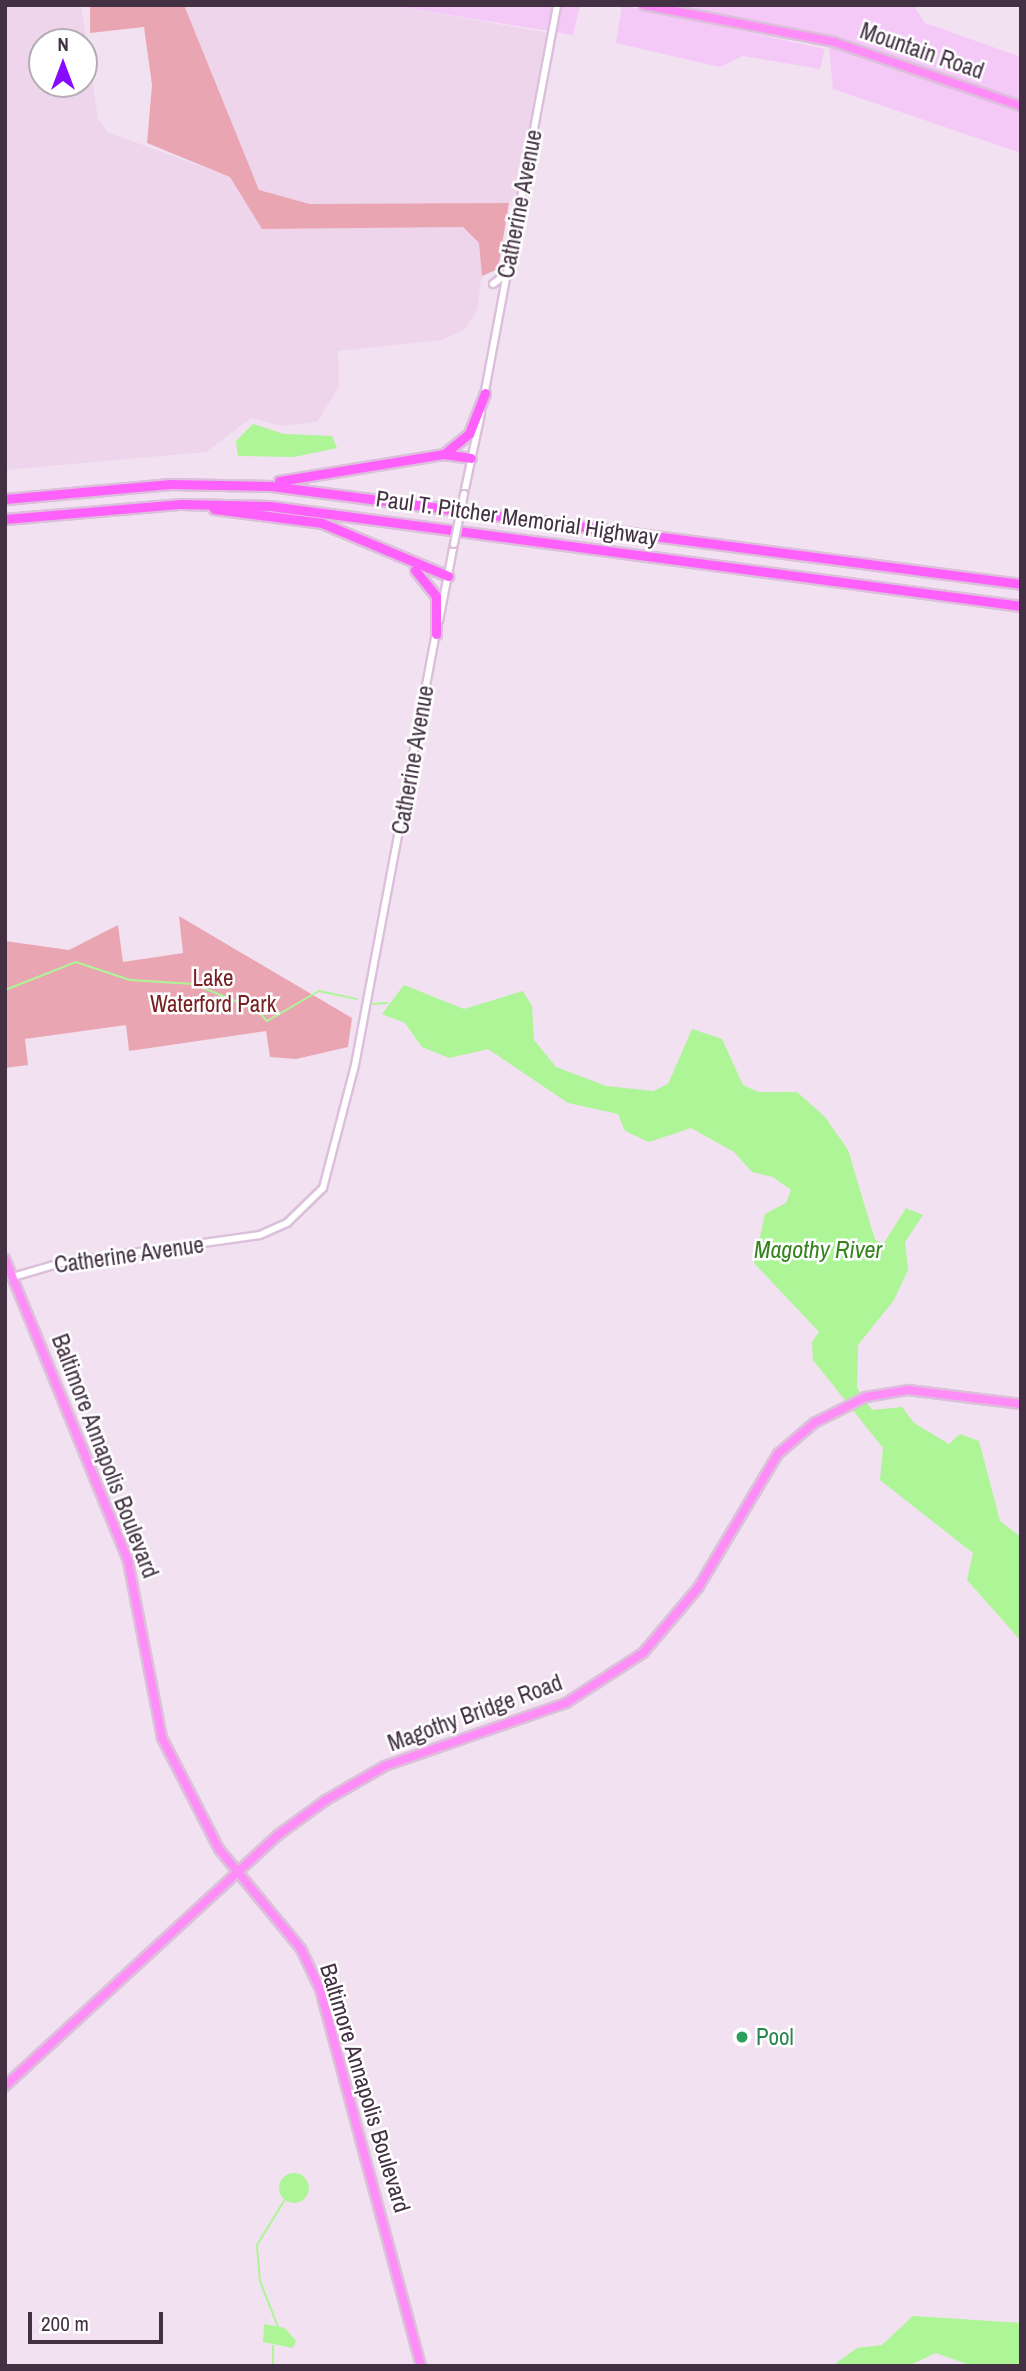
<!DOCTYPE html>
<html>
<head>
<meta charset="utf-8">
<style>
	body { margin:0 }
	#map { position:relative; width:1026px; height:2371px; overflow:hidden; background:#f2e1f1; font-family:"Archivo Narrow",sans-serif }
	div>[style] { position:absolute }
	[style*='--x'] { left:calc(var(--x)*1px); top:calc(var(--y)*1px); width:calc(var(--w)*1px); rotate:calc(var(--a)*1deg) }
	.residential>* { inset:0; background:#eed5ec }
	.commercial>* { inset:0; background:#f4c9f7 }
	.green>* { inset:0; background:#eaa5b3 }
	.water>* { inset:0; background:#adf597 }
	.round { border-radius:50% }
	.stream>* { height:2px; margin:-1px; padding:0 1px; transform-origin:1px; border-radius:1px; background:#adf597 }
	.roads { filter:drop-shadow(2px 0 #dcc0db) drop-shadow(-2px 0 #dcc0db) drop-shadow(0 2px #dcc0db) drop-shadow(0 -2px #dcc0db) }
	.minor>* { height:6px; margin:-3px; padding:0 3px; transform-origin:3px; border-radius:3px; background:#fff }
	.major>* { height:8px; margin:-4px; padding:0 4px; transform-origin:4px; border-radius:4px; background:#ff8df7 }
	.highway>* { height:9px; margin:-4.5px; padding:0 4.5px; transform-origin:4.5px; border-radius:4.5px; background:#ff5ffb }
	.bridges { filter:drop-shadow(2px 0 #dcc0db) drop-shadow(-2px 0 #dcc0db) drop-shadow(0 2px #dcc0db) drop-shadow(0 -2px #dcc0db) }
	.minor-bridge>* { height:6px; margin:-3px; padding:0 3px; transform-origin:3px; border-radius:3px; background:#fff }
	.dots>* { width:19px; height:19px; translate:-50% -50%; box-sizing:border-box; border:4px solid #fff; border-radius:50% }
	span { translate:-50% -50%; white-space:nowrap; text-align:center; line-height:1.15; -webkit-text-stroke:5px #fff; paint-order:stroke }
	.street-label { font-size:23px; color:#433143 }
	.park-label { font-size:23px; color:#782123 }
	.leisure-label { font-size:23px; color:#27864d }
	.left { translate:0 -50%; text-align:left }
	.water-label { font-size:24px; color:#35841e; font-style:italic }
	.frame { position:absolute; inset:0; border:7px solid #433143; pointer-events:none }
	.north { position:absolute; left:28px; top:28px; width:70px; height:70px; box-sizing:border-box; background:#fff; border:2px solid #b4adb4; border-radius:50%; rotate:0deg; font-size:19px; font-weight:700; line-height:28px; text-align:center; color:#433143 }
	.north::after { content:''; display:block; margin:auto; width:24px; height:32px; background:#870bff; clip-path:polygon(50% 0,100% 100%,50% 72%,0 100%) }
	.scale { position:absolute; left:28px; top:2312px; width:135px; height:32px; box-sizing:border-box; border:4px solid #433143; border-top:0; padding-left:9px; font-size:21px; line-height:24px; white-space:nowrap; color:#433143; -webkit-text-stroke:5px #fff; paint-order:stroke }
</style>
</head>
<body>
<div id="map">
	<div class="residential">
		<div style="clip-path:polygon(evenodd,5px 5px,81px 5px,98px 119px,107px 132px,231px 177px,262px 229px,463px 227px,479px 243px,483px 269px,477px 310px,465px 329px,442px 340px,338px 351px,339px 387px,317px 422px,283px 426px,251px 418px,206px 452px,5px 470px,5px 5px,42px 42px,84px 42px,84px 84px,42px 84px,42px 42px)"></div>
		<div style="clip-path:polygon(184px 5px,387px 5px,549px 33px,518px 192px,509px 203px,411px 207px,310px 204px,259px 190px)"></div>
	</div>
	<div class="commercial">
		<div style="clip-path:polygon(387px 5px,580px 5px,573px 35px)"></div>
		<div style="clip-path:polygon(622px 5px,825px 49px,820px 69px,743px 56px,720px 67px,616px 43px)"></div>
		<div style="clip-path:polygon(679px 5px,913px 5px,925px 23px,1021px 57px,1021px 153px,833px 89px,829px 47px)"></div>
	</div>
	<div class="green">
		<div style="clip-path:polygon(90px 5px,184px 5px,259px 190px,310px 204px,509px 203px,498px 269px,482px 276px,479px 243px,463px 227px,262px 229px,230px 177px,147px 143px,152px 85px,144px 27px,90px 33px)"></div>
		<div style="clip-path:polygon(179px 916px,352px 1018px,348px 1047px,296px 1059px,270px 1057px,266px 1031px,129px 1051px,126px 1025px,25px 1039px,28px 1065px,5px 1068px,5px 941px,69px 950px,118px 925px,123px 962px,183px 953px)"></div>
	</div>
	<div class="water">
		<div style="clip-path:polygon(253px 424px,284px 434px,332px 436px,337px 448px,294px 457px,238px 456px,236px 441px)"></div>
		<div style="clip-path:polygon(404px 985px,464px 1009px,523px 991px,532px 1006px,534px 1040px,556px 1067px,606px 1086px,653px 1091px,668px 1084px,692px 1029px,722px 1039px,743px 1085px,758px 1092px,797px 1092px,825px 1117px,848px 1150px,875px 1240px,884px 1243px,906px 1208px,923px 1215px,905px 1242px,908px 1270px,894px 1300px,858px 1345px,857px 1388px,872px 1410px,902px 1407px,914px 1423px,949px 1444px,960px 1434px,979px 1441px,1000px 1521px,1021px 1537px,1021px 1641px,967px 1580px,973px 1553px,880px 1480px,883px 1448px,813px 1360px,812px 1342px,819px 1332px,754px 1263px,765px 1214px,786px 1203px,791px 1190px,773px 1177px,752px 1172px,734px 1152px,691px 1128px,649px 1142px,625px 1131px,618px 1114px,568px 1103px,488px 1049px,449px 1058px,422px 1047px,405px 1023px,382px 1014px)"></div>
		<div class="round" style="left:279px;top:2173px;width:30px;height:30px"></div>
		<div style="clip-path:polygon(913px 2316px,1021px 2323px,1021px 2366px,972px 2366px,936px 2353px,908px 2366px,832px 2366px,857px 2348px,882px 2345px)"></div>
		<div style="clip-path:polygon(264px 2324px,285px 2328px,296px 2341px,293px 2348px,263px 2342px)"></div>
	</div>
	<div class="stream">
		<div style="--x:5;--y:990;--w:76;--a:-21.5"></div>
		<div style="--x:76;--y:962;--w:57;--a:18.4"></div>
		<div style="--x:130;--y:980;--w:64;--a:3.6"></div>
		<div style="--x:194;--y:984;--w:68;--a:22.4"></div>
		<div style="--x:257;--y:1010;--w:15;--a:48"></div>
		<div style="--x:267;--y:1021;--w:60;--a:-30"></div>
		<div style="--x:319;--y:991;--w:39;--a:12"></div>
		<div style="--x:373;--y:1004;--w:14;--a:-4"></div>
		<div style="--x:278;--y:2327;--w:49;--a:-111.4"></div>
		<div style="--x:260;--y:2281;--w:36;--a:-95"></div>
		<div style="--x:257;--y:2245;--w:52;--a:-58.5"></div>
		<div style="--x:273;--y:2366;--w:20;--a:-90"></div>
	</div>
	<div class="roads">
		<div class="minor">
			<div style="--x:493;--y:284;--w:15;--a:-37"></div>
			<div style="--x:484;--y:396;--w:398;--a:-79.4"></div>
			<div style="--x:464;--y:494;--w:83;--a:-78.1"></div>
			<div style="--x:439;--y:621;--w:78;--a:-79"></div>
			<div style="--x:13;--y:1277;--w:50;--a:-16.3"></div>
			<div style="--x:61;--y:1263;--w:201;--a:-8"></div>
			<div style="--x:260;--y:1235;--w:30;--a:-24"></div>
			<div style="--x:287;--y:1223;--w:50;--a:-44.2"></div>
			<div style="--x:323;--y:1188;--w:127;--a:-75.4"></div>
			<div style="--x:355;--y:1065;--w:441;--a:-79.4"></div>
		</div>
		<div class="major">
			<div style="--x:644;--y:5;--w:194;--a:11"></div>
			<div style="--x:834;--y:42;--w:198;--a:18.9"></div>
			<div style="--x:5;--y:1259;--w:326;--a:67.8"></div>
			<div style="--x:128;--y:1561;--w:180;--a:79.1"></div>
			<div style="--x:162;--y:1738;--w:125;--a:62.8"></div>
			<div style="--x:219;--y:1849;--w:129;--a:50.6"></div>
			<div style="--x:301;--y:1949;--w:44;--a:64.6"></div>
			<div style="--x:320;--y:1989;--w:390;--a:75"></div>
			<div style="--x:5;--y:2086;--w:371;--a:-42.6"></div>
			<div style="--x:278;--y:1835;--w:59;--a:-36.1"></div>
			<div style="--x:326;--y:1800;--w:68;--a:-30"></div>
			<div style="--x:385;--y:1766;--w:192;--a:-19.2"></div>
			<div style="--x:566;--y:1703;--w:92;--a:-33"></div>
			<div style="--x:643;--y:1653;--w:85;--a:-49.8"></div>
			<div style="--x:698;--y:1588;--w:156;--a:-59.2"></div>
			<div style="--x:778;--y:1454;--w:48;--a:-40.7"></div>
			<div style="--x:814;--y:1423;--w:58;--a:-26.6"></div>
			<div style="--x:866;--y:1397;--w:43;--a:-9.5"></div>
			<div style="--x:908;--y:1390;--w:114;--a:7.1"></div>
		</div>
		<div class="highway">
			<div style="--x:444;--y:454;--w:32;--a:-39"></div>
			<div style="--x:469;--y:434;--w:44;--a:-68.7"></div>
			<div style="--x:279;--y:481;--w:166;--a:-9.3"></div>
			<div style="--x:443;--y:454;--w:28;--a:8"></div>
			<div style="--x:5;--y:499;--w:166;--a:-5.2"></div>
			<div style="--x:170;--y:484;--w:101;--a:1.1"></div>
			<div style="--x:271;--y:486;--w:756;--a:7.44"></div>
			<div style="--x:214;--y:509;--w:109;--a:7.4"></div>
			<div style="--x:322;--y:523;--w:137;--a:22.8"></div>
			<div style="--x:5;--y:519;--w:177;--a:-4.9"></div>
			<div style="--x:181;--y:504;--w:89;--a:1.3"></div>
			<div style="--x:270;--y:506;--w:758;--a:7.58"></div>
			<div style="--x:415;--y:570;--w:33;--a:51"></div>
			<div style="--x:436;--y:596;--w:38;--a:90"></div>
		</div>
	</div>
	<div class="bridges">
		<div class="minor-bridge">
			<div style="--x:454;--y:544;--w:51;--a:-78.7"></div>
		</div>
	</div>
	<div class="dots">
		<div style="left:742px;top:2037px;background:#2e9e5b"></div>
	</div>
	<div class="street-label">
		<span style="left:922px;top:51px;rotate:19deg">Mountain Road</span>
		<span style="left:520px;top:204px;rotate:-79deg">Catherine Avenue</span>
		<span style="left:517px;top:518px;rotate:8deg">Paul T. Pitcher Memorial Highway</span>
		<span style="left:413px;top:760px;rotate:-80deg">Catherine Avenue</span>
		<span style="left:129px;top:1255px;rotate:-8deg">Catherine Avenue</span>
		<span style="left:105px;top:1456px;rotate:69deg">Baltimore Annapolis Boulevard</span>
		<span style="left:475px;top:1713px;rotate:-20deg">Magothy Bridge Road</span>
		<span style="left:365px;top:2088px;rotate:73deg">Baltimore Annapolis Boulevard</span>
	</div>
	<div class="park-label">
		<span style="left:213px;top:991px">Lake<br>Waterford Park</span>
	</div>
	<div class="leisure-label">
		<span class="left" style="left:756px;top:2037px">Pool</span>
	</div>
	<div class="water-label">
		<span style="left:818px;top:1250px">Magothy River</span>
	</div>
	<div class="frame"></div>
	<div class="north">N</div>
	<div class="scale">200 m</div>
</div>
</body>
</html>
